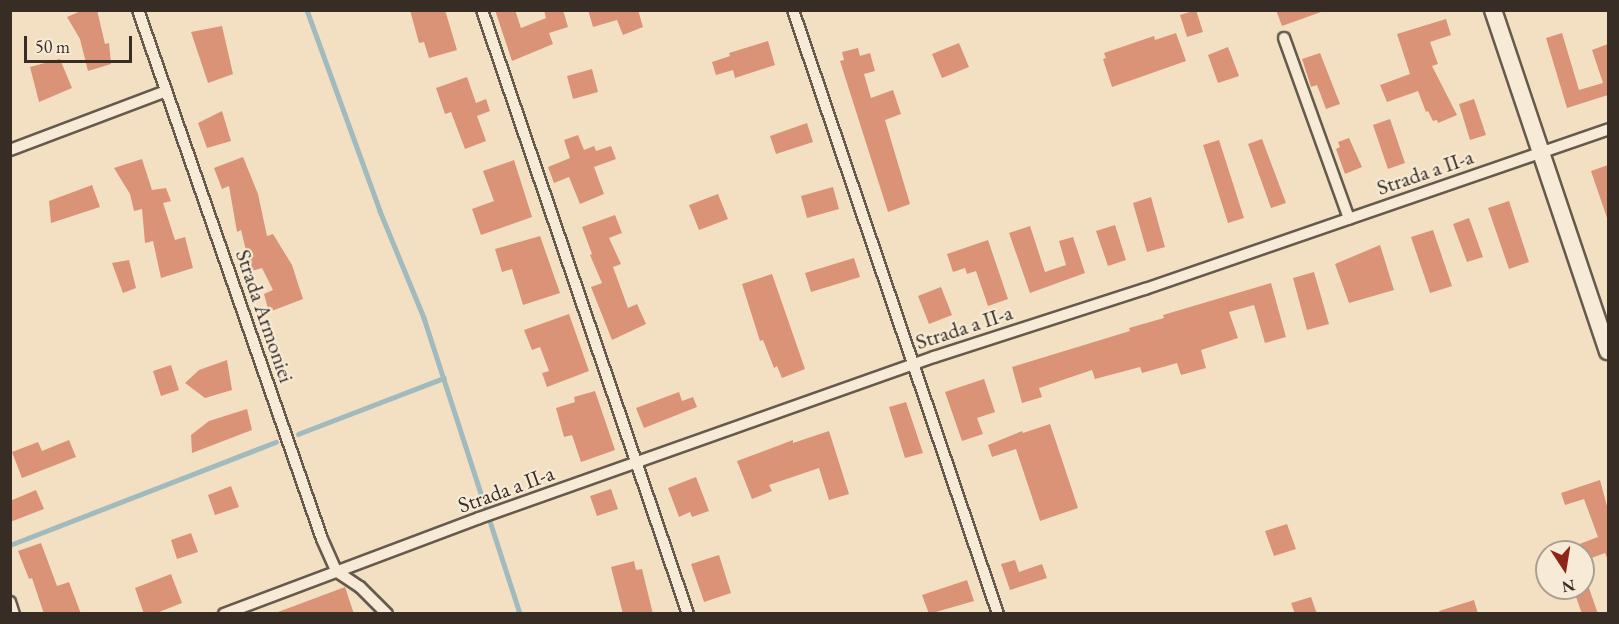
<!DOCTYPE html>
<html>
<head>
<meta charset="utf-8">
<style>
	body { margin:0 }
	#map { position:relative; width:1619px; height:624px; overflow:hidden; background:#f3e0c2; font-family:"EB Garamond",serif }
	div>[style] { position:absolute }
	[style*='--x'] { left:calc(var(--x)*1px); top:calc(var(--y)*1px); width:calc(var(--w)*1px); rotate:calc(var(--a)*1deg) }
	.stream>* { height:4.5px; margin:-2.25px; padding:0 2.25px; transform-origin:2.25px; border-radius:2.25px; background:#a0babe }
	.building>* { inset:0; background:#da9376 }
	.roads { filter:drop-shadow(2px 0 #665a4c) drop-shadow(-2px 0 #665a4c) drop-shadow(0 2px #665a4c) drop-shadow(0 -2px #665a4c) }
	.street>* { height:10px; margin:-5px; padding:0 5px; transform-origin:5px; border-radius:5px; background:#f7ebd7 }
	.secondary>* { height:16px; margin:-8px; padding:0 8px; transform-origin:8px; border-radius:8px; background:#f7ebd7 }
	span { translate:-50% -50%; white-space:nowrap; text-align:center; line-height:1.15; -webkit-text-stroke:4.5px #f7ebd7; paint-order:stroke }
	.street-label { font-size:22px; color:#372d25 }
	.frame { position:absolute; inset:0; border:12px solid #372d25; pointer-events:none }
	.north { position:absolute; left:1535px; top:540px; width:60px; height:60px; box-sizing:border-box; background:#f7ebd7; border:2px solid #aa9f90; border-radius:50%; rotate:168deg; font-size:16px; font-weight:700; line-height:24px; text-align:center; color:#372d25 }
	.north::after { content:''; display:block; margin:auto; width:21px; height:27px; background:#8f2418; clip-path:polygon(50% 0,100% 100%,50% 72%,0 100%) }
	.scale { position:absolute; left:24px; top:36px; width:108px; height:27px; box-sizing:border-box; border:3px solid #372d25; border-top:0; padding-left:8px; font-size:18px; line-height:21px; white-space:nowrap; color:#372d25; -webkit-text-stroke:4px #f7ebd7; paint-order:stroke }
</style>
</head>
<body>
<div id="map">
	<div class="stream">
		<div style="--x:307;--y:10;--w:214;--a:70"></div>
		<div style="--x:380;--y:211;--w:116;--a:67.6"></div>
		<div style="--x:424;--y:318;--w:311;--a:72"></div>
		<div style="--x:298;--y:434;--w:156;--a:-21"></div>
		<div style="--x:10;--y:545;--w:285;--a:-21.2"></div>
	</div>
	<div class="building">
		<div style="clip-path:polygon(83px 10px,97px 10px,105px 44px,109px 43px,111px 64px,88px 71px,80px 39px,67px 17px)"></div>
		<div style="clip-path:polygon(410px 10px,445px 10px,457px 50px,429px 58px,424px 42px,419px 43px)"></div>
		<div style="clip-path:polygon(495px 10px,515px 10px,521px 28px,546px 18px,544px 10px,563px 10px,568px 27px,549px 33px,553px 44px,512px 61px)"></div>
		<div style="clip-path:polygon(588px 10px,638px 10px,643px 27px,623px 35px,617px 20px,593px 27px)"></div>
		<div style="clip-path:polygon(1196px 10px,1203px 32px,1187px 37px,1180px 15px)"></div>
		<div style="clip-path:polygon(1276px 10px,1321px 10px,1321px 12px,1282px 26px)"></div>
		<div style="clip-path:polygon(1446px 19px,1451px 35px,1430px 42px,1438px 64px,1432px 66px,1457px 115px,1438px 123px,1437px 120px,1433px 121px,1428px 111px,1426px 112px,1418px 91px,1387px 102px,1380px 85px,1410px 74px,1397px 34px)"></div>
		<div style="clip-path:polygon(222px 26px,233px 74px,208px 83px,191px 32px)"></div>
		<div style="clip-path:polygon(1176px 33px,1186px 61px,1112px 87px,1103px 59px,1106px 58px,1104px 53px,1154px 36px,1155px 40px)"></div>
		<div style="clip-path:polygon(1562px 33px,1579px 90px,1603px 83px,1592px 50px,1608px 44px,1608px 95px,1567px 108px,1546px 38px)"></div>
		<div style="clip-path:polygon(768px 41px,775px 65px,735px 78px,733px 70px,716px 75px,712px 62px,730px 56px,729px 53px)"></div>
		<div style="clip-path:polygon(959px 43px,969px 67px,942px 78px,932px 54px)"></div>
		<div style="clip-path:polygon(1228px 47px,1239px 76px,1218px 83px,1208px 55px)"></div>
		<div style="clip-path:polygon(858px 48px,860px 56px,870px 53px,875px 71px,864px 74px,871px 98px,893px 90px,901px 114px,885px 120px,910px 204px,888px 212px,840px 61px,844px 60px,842px 52px)"></div>
		<div style="clip-path:polygon(1320px 53px,1340px 104px,1326px 109px,1317px 85px,1311px 87px,1302px 59px)"></div>
		<div style="clip-path:polygon(60px 59px,72px 88px,39px 102px,30px 67px)"></div>
		<div style="clip-path:polygon(592px 69px,598px 92px,573px 99px,567px 76px)"></div>
		<div style="clip-path:polygon(467px 77px,476px 103px,486px 99px,490px 111px,477px 116px,486px 141px,465px 149px,451px 112px,445px 114px,436px 88px)"></div>
		<div style="clip-path:polygon(1474px 99px,1486px 135px,1470px 140px,1459px 104px)"></div>
		<div style="clip-path:polygon(222px 111px,231px 141px,207px 148px,198px 123px)"></div>
		<div style="clip-path:polygon(1390px 119px,1405px 163px,1388px 169px,1373px 125px)"></div>
		<div style="clip-path:polygon(807px 123px,813px 142px,776px 154px,770px 136px)"></div>
		<div style="clip-path:polygon(578px 135px,584px 150px,594px 146px,596px 151px,611px 146px,616px 159px,594px 167px,604px 194px,580px 204px,569px 177px,554px 183px,548px 167px,570px 158px,564px 140px)"></div>
		<div style="clip-path:polygon(1349px 138px,1362px 167px,1345px 174px,1336px 149px,1340px 147px,1338px 142px)"></div>
		<div style="clip-path:polygon(1262px 139px,1286px 203px,1271px 208px,1248px 144px)"></div>
		<div style="clip-path:polygon(1219px 140px,1244px 218px,1228px 223px,1203px 145px)"></div>
		<div style="clip-path:polygon(243px 157px,258px 194px,267px 236px,273px 234px,292px 265px,303px 299px,269px 312px,264px 294px,273px 290px,262px 268px,251px 271px,241px 230px,237px 232px,229px 186px,222px 189px,214px 168px)"></div>
		<div style="clip-path:polygon(142px 159px,152px 190px,166px 188px,171px 201px,163px 203px,175px 240px,185px 237px,193px 268px,161px 278px,153px 241px,145px 243px,142px 209px,134px 211px,130px 194px,114px 168px)"></div>
		<div style="clip-path:polygon(514px 160px,532px 217px,481px 235px,472px 209px,494px 201px,483px 171px)"></div>
		<div style="clip-path:polygon(1608px 165px,1608px 217px,1607px 218px,1591px 171px)"></div>
		<div style="clip-path:polygon(92px 185px,100px 207px,51px 223px,49px 201px)"></div>
		<div style="clip-path:polygon(833px 187px,839px 209px,807px 218px,801px 196px)"></div>
		<div style="clip-path:polygon(718px 194px,728px 219px,699px 230px,689px 205px)"></div>
		<div style="clip-path:polygon(1151px 197px,1165px 247px,1147px 252px,1133px 203px)"></div>
		<div style="clip-path:polygon(1509px 201px,1529px 262px,1509px 269px,1488px 208px)"></div>
		<div style="clip-path:polygon(615px 215px,622px 233px,609px 238px,621px 264px,613px 267px,628px 308px,637px 304px,646px 324px,612px 340px,591px 287px,602px 283px,590px 255px,592px 254px,582px 227px)"></div>
		<div style="clip-path:polygon(1469px 218px,1483px 257px,1467px 262px,1453px 224px)"></div>
		<div style="clip-path:polygon(1115px 225px,1126px 260px,1108px 266px,1096px 231px)"></div>
		<div style="clip-path:polygon(1030px 226px,1045px 272px,1066px 265px,1059px 241px,1073px 237px,1085px 273px,1030px 293px,1009px 233px)"></div>
		<div style="clip-path:polygon(1433px 230px,1452px 286px,1430px 293px,1411px 237px)"></div>
		<div style="clip-path:polygon(540px 236px,560px 293px,523px 305px,512px 269px,502px 272px,495px 249px)"></div>
		<div style="clip-path:polygon(988px 240px,1008px 299px,988px 306px,976px 271px,967px 274px,965px 268px,953px 272px,947px 254px)"></div>
		<div style="clip-path:polygon(1380px 245px,1394px 290px,1349px 303px,1335px 264px)"></div>
		<div style="clip-path:polygon(854px 258px,860px 277px,811px 292px,805px 273px)"></div>
		<div style="clip-path:polygon(129px 260px,136px 288px,123px 293px,112px 263px)"></div>
		<div style="clip-path:polygon(1314px 272px,1329px 324px,1307px 330px,1293px 278px)"></div>
		<div style="clip-path:polygon(772px 274px,805px 369px,782px 378px,777px 366px,774px 368px,763px 340px,760px 341px,742px 284px)"></div>
		<div style="clip-path:polygon(1271px 283px,1286px 337px,1265px 343px,1254px 305px,1229px 312px,1238px 338px,1201px 350px,1206px 368px,1181px 375px,1177px 363px,1142px 373px,1140px 367px,1095px 379px,1092px 370px,1039px 388px,1042px 397px,1022px 403px,1012px 367px,1130px 331px,1129px 328px,1164px 318px,1163px 315px)"></div>
		<div style="clip-path:polygon(941px 287px,952px 315px,929px 324px,918px 296px)"></div>
		<div style="clip-path:polygon(569px 314px,589px 371px,547px 387px,542px 373px,549px 371px,540px 347px,532px 350px,524px 330px)"></div>
		<div style="clip-path:polygon(227px 360px,232px 390px,205px 398px,185px 383px,199px 370px)"></div>
		<div style="clip-path:polygon(171px 365px,179px 390px,161px 396px,153px 371px)"></div>
		<div style="clip-path:polygon(984px 379px,995px 412px,977px 418px,983px 434px,962px 441px,945px 392px)"></div>
		<div style="clip-path:polygon(595px 391px,615px 450px,581px 462px,572px 435px,564px 437px,556px 408px,575px 402px,574px 397px)"></div>
		<div style="clip-path:polygon(679px 392px,682px 401px,693px 397px,697px 407px,644px 428px,636px 408px)"></div>
		<div style="clip-path:polygon(906px 402px,923px 453px,905px 458px,889px 407px)"></div>
		<div style="clip-path:polygon(247px 409px,252px 430px,192px 453px,191px 435px,209px 421px)"></div>
		<div style="clip-path:polygon(1050px 424px,1078px 508px,1040px 521px,1016px 449px,992px 457px,988px 445px,1022px 431px,1023px 433px)"></div>
		<div style="clip-path:polygon(829px 431px,849px 494px,829px 500px,819px 468px,769px 485px,772px 491px,752px 499px,737px 461px,793px 440px,793px 443px)"></div>
		<div style="clip-path:polygon(69px 440px,76px 457px,22px 478px,12px 452px,38px 442px,42px 451px)"></div>
		<div style="clip-path:polygon(696px 477px,709px 511px,692px 517px,690px 512px,679px 517px,668px 488px)"></div>
		<div style="clip-path:polygon(1600px 480px,1608px 510px,1608px 560px,1605px 553px,1583px 561px,1583px 552px,1561px 551px,1598px 537px,1584px 499px,1565px 505px,1561px 493px)"></div>
		<div style="clip-path:polygon(231px 486px,239px 507px,215px 515px,208px 495px)"></div>
		<div style="clip-path:polygon(611px 489px,618px 509px,597px 516px,590px 496px)"></div>
		<div style="clip-path:polygon(36px 490px,44px 509px,10px 522px,10px 501px)"></div>
		<div style="clip-path:polygon(1287px 524px,1296px 549px,1274px 556px,1265px 531px)"></div>
		<div style="clip-path:polygon(191px 533px,198px 552px,177px 559px,171px 540px)"></div>
		<div style="clip-path:polygon(41px 543px,57px 586px,69px 582px,81px 614px,44px 614px,32px 578px,29px 579px,18px 551px)"></div>
		<div style="clip-path:polygon(719px 555px,731px 593px,704px 602px,691px 564px)"></div>
		<div style="clip-path:polygon(1015px 560px,1019px 572px,1042px 564px,1047px 578px,1010px 590px,1001px 564px)"></div>
		<div style="clip-path:polygon(634px 561px,636px 570px,642px 569px,653px 614px,623px 614px,611px 567px)"></div>
		<div style="clip-path:polygon(171px 574px,182px 603px,154px 614px,144px 614px,135px 588px)"></div>
		<div style="clip-path:polygon(967px 580px,974px 601px,929px 614px,922px 595px)"></div>
		<div style="clip-path:polygon(345px 587px,354px 614px,278px 614px,278px 612px)"></div>
		<div style="clip-path:polygon(1573px 588px,1589px 588px,1598px 614px,1582px 614px)"></div>
		<div style="clip-path:polygon(1311px 597px,1317px 614px,1295px 614px,1291px 603px)"></div>
		<div style="clip-path:polygon(1474px 600px,1478px 614px,1440px 614px,1439px 611px)"></div>
	</div>
	<div class="roads">
		<div class="street">
			<div style="--x:138;--y:10;--w:560;--a:70.82"></div>
			<div style="--x:322;--y:539;--w:35;--a:66"></div>
			<div style="--x:336;--y:571;--w:29;--a:34"></div>
			<div style="--x:360;--y:587;--w:38;--a:45"></div>
			<div style="--x:482;--y:10;--w:638;--a:71.17"></div>
			<div style="--x:793;--y:10;--w:638;--a:71.25"></div>
			<div style="--x:1284;--y:38;--w:192;--a:70.2"></div>
			<div style="--x:10;--y:150;--w:167;--a:-20.7"></div>
			<div style="--x:10;--y:602;--w:13;--a:72"></div>
			<div style="--x:224;--y:614;--w:272;--a:-20.6"></div>
			<div style="--x:479;--y:518;--w:483;--a:-19.5"></div>
			<div style="--x:934;--y:357;--w:222;--a:-17.9"></div>
			<div style="--x:1145;--y:289;--w:490;--a:-19"></div>
		</div>
		<div class="secondary">
			<div style="--x:1493;--y:10;--w:360;--a:71.4"></div>
		</div>
	</div>
	<div class="street-label">
		<span style="left:1425px;top:172px;rotate:-19deg">Strada a II-a</span>
		<span style="left:265px;top:316px;rotate:71deg">Strada Armoniei</span>
		<span style="left:964px;top:327px;rotate:-18deg">Strada a II-a</span>
		<span style="left:506px;top:489px;rotate:-20deg">Strada a II-a</span>
	</div>
	<div class="frame"></div>
	<div class="north">N</div>
	<div class="scale">50 m</div>
</div>
</body>
</html>
